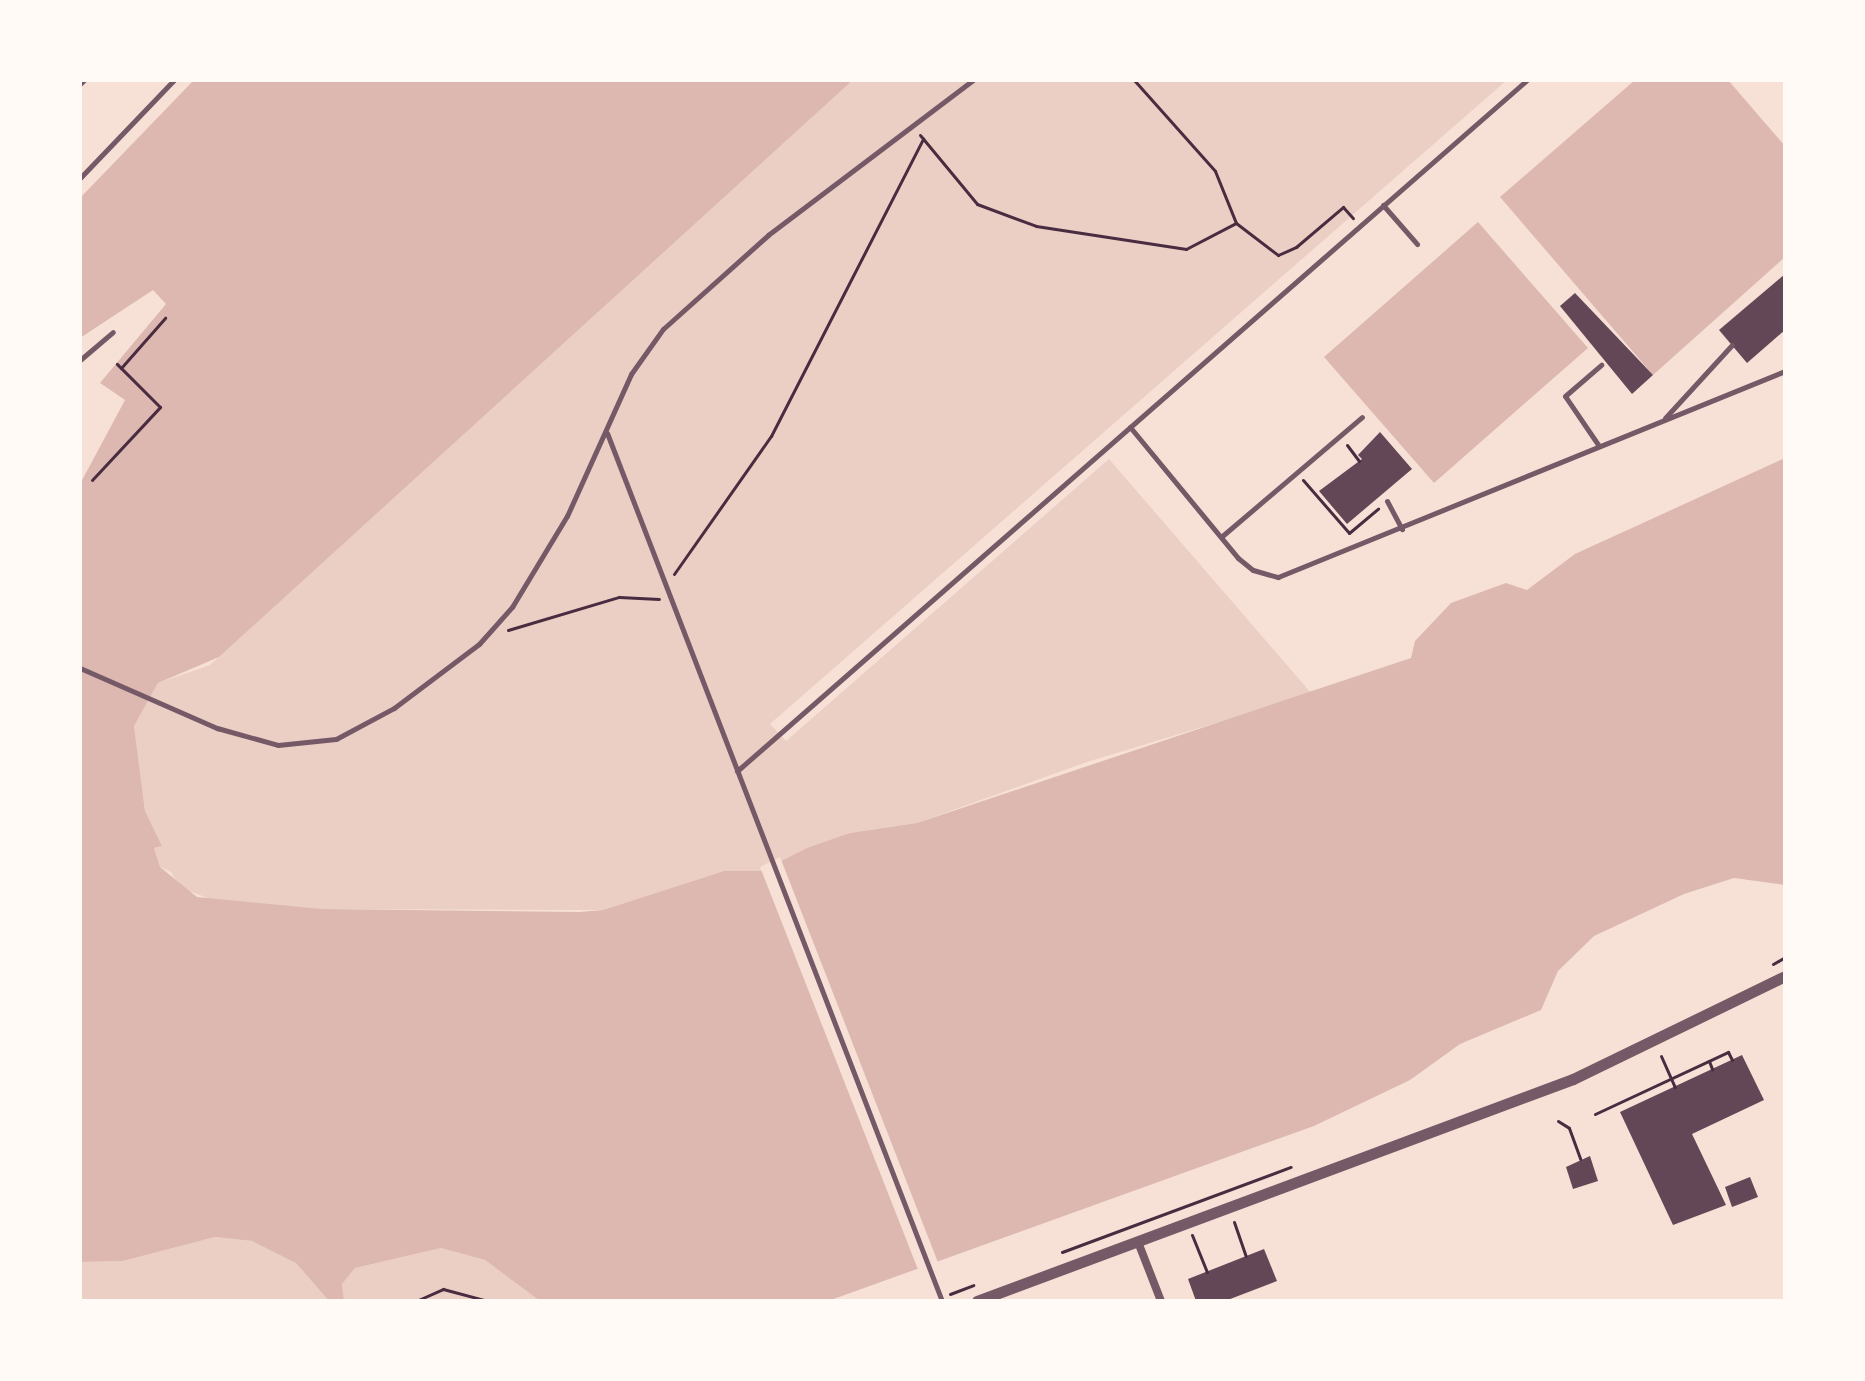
<!DOCTYPE html>
<html>
<head>
<meta charset="utf-8">
<style>
	body { margin:0 }
	#map { position:relative; width:1865px; height:1381px; overflow:hidden; background:#f7e1d7; font-family:Ubuntu,sans-serif }
	div>[style] { position:absolute }
	[style*='--x'] { left:calc(var(--x)*1px); top:calc(var(--y)*1px); width:calc(var(--w)*1px); rotate:calc(var(--a)*1deg) }
	.green>* { inset:0; background:#ebcfc5 }
	.water>* { inset:0; background:#dcb8b0 }
	.pier>* { inset:0; background:#f7e1d7 }
	.building>* { inset:0; background:#644757 }
	.path>* { height:3px; margin:-1.5px; padding:0 1.5px; transform-origin:1.5px; border-radius:1.5px; background:#4a2c40 }
	.service>* { height:5px; margin:-2.5px; padding:0 2.5px; transform-origin:2.5px; border-radius:2.5px; background:#755966 }
	.minor>* { height:8px; margin:-4px; padding:0 4px; transform-origin:4px; border-radius:4px; background:#755966 }
	.tertiary>* { height:11px; margin:-5.5px; padding:0 5.5px; transform-origin:5.5px; border-radius:5.5px; background:#755966 }
	span { translate:-50% -50%; white-space:nowrap; text-align:center; line-height:1.15; -webkit-text-stroke:8px #fffaf5; paint-order:stroke }
	.frame { position:absolute; inset:0; border:82px solid #fffaf5; pointer-events:none }
</style>
</head>
<body>
<div id="map">
	<div class="green">
		<div style="clip-path:polygon(853px 80px,1507px 80px,770px 724px,786px 741px,1109px 459px,1312px 694px,1087px 762px,917px 823px,850px 833px,762px 871px,724px 871px,603px 910px,322px 909px,213px 900px,181px 888px,171px 872px,160px 867px,154px 848px,162px 846px,145px 811px,134px 726px,158px 683px,210px 665px)"></div>
		<div style="clip-path:polygon(215px 1237px,252px 1241px,275px 1250px,296px 1263px,329px 1301px,80px 1301px,80px 1262px,123px 1261px)"></div>
		<div style="clip-path:polygon(441px 1248px,485px 1260px,540px 1301px,344px 1301px,342px 1284px,355px 1268px)"></div>
	</div>
	<div class="water">
		<div style="clip-path:polygon(194px 80px,853px 80px,219px 657px,158px 683px,134px 726px,145px 811px,162px 846px,154px 848px,160px 867px,197px 897px,322px 909px,580px 912px,603px 910px,724px 871px,762px 871px,807px 848px,850px 833px,917px 823px,1411px 658px,1415px 641px,1451px 603px,1506px 583px,1527px 590px,1575px 554px,1785px 458px,1785px 885px,1734px 878px,1684px 894px,1594px 936px,1558px 971px,1541px 1010px,1460px 1044px,1410px 1080px,1314px 1126px,828px 1301px,540px 1301px,485px 1260px,441px 1248px,355px 1268px,342px 1284px,344px 1301px,329px 1301px,296px 1263px,252px 1241px,215px 1237px,123px 1261px,80px 1262px,80px 484px,125px 400px,100px 383px,166px 304px,153px 290px,80px 338px,80px 198px)"></div>
		<div style="clip-path:polygon(1635px 80px,1728px 80px,1785px 146px,1785px 257px,1653px 375px,1500px 197px)"></div>
		<div style="clip-path:polygon(1478px 222px,1588px 348px,1434px 483px,1324px 357px)"></div>
	</div>
	<div class="pier">
		<div style="clip-path:polygon(780px 857px,939px 1265px,919px 1272px,760px 867px)"></div>
	</div>
	<div class="building">
		<div style="clip-path:polygon(1785px 274px,1785px 330px,1747px 363px,1719px 330px)"></div>
		<div style="clip-path:polygon(1575px 293px,1653px 375px,1632px 394px,1560px 306px)"></div>
		<div style="clip-path:polygon(1380px 432px,1412px 469px,1347px 524px,1319px 491px,1362px 459px,1358px 455px)"></div>
		<div style="clip-path:polygon(1742px 1055px,1764px 1100px,1692px 1134px,1726px 1205px,1673px 1225px,1620px 1112px)"></div>
		<div style="clip-path:polygon(1590px 1156px,1598px 1181px,1573px 1189px,1566px 1167px)"></div>
		<div style="clip-path:polygon(1750px 1177px,1758px 1197px,1732px 1207px,1725px 1187px)"></div>
		<div style="clip-path:polygon(1264px 1249px,1277px 1281px,1225px 1301px,1196px 1301px,1188px 1279px)"></div>
	</div>
	<div class="path">
		<div style="--x:1134;--y:80;--w:122;--a:48.3"></div>
		<div style="--x:1215;--y:171;--w:56;--a:68"></div>
		<div style="--x:920;--y:135;--w:89;--a:50.4"></div>
		<div style="--x:977;--y:204;--w:63;--a:20.4"></div>
		<div style="--x:1036;--y:226;--w:152;--a:8.7"></div>
		<div style="--x:1186;--y:249;--w:56;--a:-27.5"></div>
		<div style="--x:1236;--y:223;--w:53;--a:37.3"></div>
		<div style="--x:1278;--y:255;--w:20;--a:-24"></div>
		<div style="--x:1296;--y:247;--w:62;--a:-40.4"></div>
		<div style="--x:1343;--y:207;--w:15;--a:48"></div>
		<div style="--x:121;--y:368;--w:67;--a:-48.7"></div>
		<div style="--x:1347;--y:445;--w:20;--a:53"></div>
		<div style="--x:92;--y:480;--w:100;--a:-47"></div>
		<div style="--x:160;--y:407;--w:61;--a:-135"></div>
		<div style="--x:1303;--y:480;--w:70;--a:49"></div>
		<div style="--x:1349;--y:533;--w:38;--a:-40"></div>
		<div style="--x:674;--y:574;--w:169;--a:-54.9"></div>
		<div style="--x:771;--y:436;--w:334;--a:-62.9"></div>
		<div style="--x:508;--y:630;--w:116;--a:-16.6"></div>
		<div style="--x:619;--y:597;--w:40;--a:2.9"></div>
		<div style="--x:1773;--y:964;--w:14;--a:-30"></div>
		<div style="--x:1661;--y:1056;--w:34;--a:66"></div>
		<div style="--x:1709;--y:1061;--w:9;--a:69"></div>
		<div style="--x:1595;--y:1114;--w:147;--a:-25"></div>
		<div style="--x:1728;--y:1052;--w:9;--a:63"></div>
		<div style="--x:1558;--y:1121;--w:13;--a:32"></div>
		<div style="--x:1569;--y:1128;--w:33;--a:70"></div>
		<div style="--x:1234;--y:1222;--w:36;--a:71"></div>
		<div style="--x:1192;--y:1235;--w:40;--a:68"></div>
		<div style="--x:1062;--y:1252;--w:244;--a:-20.4"></div>
		<div style="--x:950;--y:1294;--w:25;--a:-21"></div>
		<div style="--x:416;--y:1301;--w:30;--a:-24"></div>
		<div style="--x:443;--y:1289;--w:47;--a:14.9"></div>
	</div>
	<div class="service">
		<div style="--x:80;--y:84;--w:6;--a:-45"></div>
		<div style="--x:80;--y:178;--w:136;--a:-46.2"></div>
		<div style="--x:1383;--y:205;--w:52;--a:48.9"></div>
		<div style="--x:80;--y:360;--w:43;--a:-40.3"></div>
		<div style="--x:1665;--y:418;--w:99;--a:-47.5"></div>
		<div style="--x:1130;--y:427;--w:170;--a:50.5"></div>
		<div style="--x:1238;--y:558;--w:19;--a:39"></div>
		<div style="--x:1253;--y:570;--w:26;--a:16"></div>
		<div style="--x:1278;--y:577;--w:547;--a:-22.11"></div>
		<div style="--x:607;--y:433;--w:930;--a:68.9"></div>
		<div style="--x:1599;--y:446;--w:60;--a:-124.2"></div>
		<div style="--x:1565;--y:396;--w:48;--a:-40.7"></div>
		<div style="--x:1387;--y:501;--w:32;--a:62"></div>
		<div style="--x:1221;--y:537;--w:185;--a:-40.4"></div>
		<div style="--x:80;--y:668;--w:150;--a:23.7"></div>
		<div style="--x:217;--y:728;--w:63;--a:15.6"></div>
		<div style="--x:278;--y:745;--w:58;--a:-5.9"></div>
		<div style="--x:336;--y:739;--w:66;--a:-28.1"></div>
		<div style="--x:394;--y:708;--w:106;--a:-37"></div>
		<div style="--x:479;--y:644;--w:50;--a:-48.3"></div>
		<div style="--x:512;--y:607;--w:106;--a:-58.9"></div>
		<div style="--x:567;--y:516;--w:156;--a:-65.7"></div>
		<div style="--x:631;--y:374;--w:55;--a:-54.6"></div>
		<div style="--x:663;--y:329;--w:141;--a:-41.8"></div>
		<div style="--x:768;--y:235;--w:257;--a:-37.1"></div>
		<div style="--x:737;--y:771;--w:1050;--a:-41.18"></div>
	</div>
	<div class="minor">
		<div style="--x:1138;--y:1242;--w:63;--a:68.7"></div>
	</div>
	<div class="tertiary">
		<div style="--x:977;--y:1301;--w:636;--a:-20.43"></div>
		<div style="--x:1573;--y:1079;--w:236;--a:-25.9"></div>
	</div>
	<div class="frame"></div>
</div>
</body>
</html>
